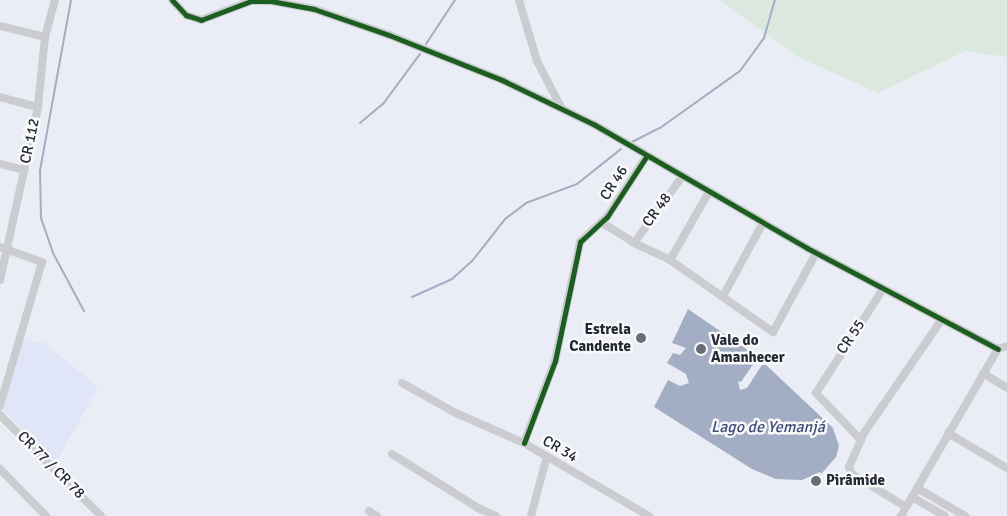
<!DOCTYPE html>
<html>
<head>
<meta charset="utf-8">
<style>
	body { margin:0 }
	#map { position:relative; width:1007px; height:516px; overflow:hidden; background:#eaedf5; font-family:Signika,sans-serif }
	div>[style] { position:absolute }
	[style*='--x'] { left:calc(var(--x)*1px); top:calc(var(--y)*1px); width:calc(var(--w)*1px); rotate:calc(var(--a)*1deg) }
	.built>* { inset:0; background:#e0e6f7 }
	.green>* { inset:0; background:#dbe8e0 }
	.water>* { inset:0; background:#a3adc3 }
	.stream>* { height:2px; margin:-1px; padding:0 1px; transform-origin:1px; border-radius:1px; background:#a3adc3 }
	.minor>* { height:8px; margin:-4px; padding:0 4px; transform-origin:4px; border-radius:4px; background:#caccd0 }
	.cycleway>* { height:5px; margin:-2.5px; padding:0 2.5px; transform-origin:2.5px; border-radius:2.5px; background:#1b5e20 }
	.dots>* { width:14px; height:14px; translate:-50% -50%; box-sizing:border-box; border:2px solid #f9f9f9; border-radius:50% }
	span { translate:-50% -50%; white-space:nowrap; text-align:center; line-height:1.15; -webkit-text-stroke:5px #f9f9f9; paint-order:stroke }
	.street-label { font-size:15px; color:#232835 }
	.poi-label { font-size:15px; color:#232835; font-weight:700 }
	.right { translate:-100% -50%; text-align:right }
	.left { translate:0 -50%; text-align:left }
	.water-label { font-size:16px; color:#3e4d79; font-style:italic }
</style>
</head>
<body>
<div id="map">
	<div class="built">
		<div style="clip-path:polygon(23px 340px,45px 343px,98px 387px,56px 463px,3px 410px)"></div>
	</div>
	<div class="green">
		<div style="clip-path:polygon(720px 0,1007px 0,1007px 57px,965px 51px,878px 93px,798px 57px)"></div>
	</div>
	<div class="water">
		<div style="clip-path:polygon(688px 309px,758px 357px,741px 382px,738px 381px,740px 390px,747px 388px,762px 365px,766px 365px,833px 428px,839px 446px,836px 457px,821px 474px,820px 472px,802px 480px,776px 479px,752px 469px,654px 407px,668px 380px,680px 386px,689px 383px,686px 374px,667px 363px,673px 353px,680px 355px,686px 348px,672px 343px)"></div>
	</div>
	<div class="stream">
		<div style="--x:71;--y:0;--w:174;--a:100.3"></div>
		<div style="--x:40;--y:171;--w:47;--a:88.8"></div>
		<div style="--x:41;--y:218;--w:37;--a:71"></div>
		<div style="--x:53;--y:253;--w:66;--a:61.9"></div>
		<div style="--x:426;--y:44;--w:53;--a:-56.6"></div>
		<div style="--x:360;--y:123;--w:30;--a:-40"></div>
		<div style="--x:383;--y:104;--w:62;--a:-53.5"></div>
		<div style="--x:632;--y:142;--w:31;--a:-27"></div>
		<div style="--x:660;--y:128;--w:98;--a:-35.5"></div>
		<div style="--x:740;--y:71;--w:41;--a:-54"></div>
		<div style="--x:764;--y:38;--w:40;--a:-74"></div>
		<div style="--x:412;--y:297;--w:44;--a:-24.2"></div>
		<div style="--x:452;--y:279;--w:28;--a:-42"></div>
		<div style="--x:473;--y:260;--w:52;--a:-52"></div>
		<div style="--x:505;--y:219;--w:26;--a:-37"></div>
		<div style="--x:526;--y:203;--w:54;--a:-20.4"></div>
		<div style="--x:577;--y:184;--w:56;--a:-38.5"></div>
	</div>
	<div class="minor">
		<div style="--x:172;--y:0;--w:21;--a:47"></div>
		<div style="--x:186;--y:15;--w:16;--a:18"></div>
		<div style="--x:201;--y:20;--w:53;--a:-20.8"></div>
		<div style="--x:251;--y:1;--w:20;--a:0"></div>
		<div style="--x:271;--y:1;--w:44;--a:10.5"></div>
		<div style="--x:314;--y:9;--w:79;--a:19.1"></div>
		<div style="--x:389;--y:35;--w:122;--a:21.7"></div>
		<div style="--x:502;--y:80;--w:103;--a:25.8"></div>
		<div style="--x:595;--y:125;--w:245;--a:30.1"></div>
		<div style="--x:807;--y:248;--w:216;--a:27.9"></div>
		<div style="--x:519;--y:0;--w:64;--a:73.6"></div>
		<div style="--x:537;--y:61;--w:54;--a:62.5"></div>
		<div style="--x:0;--y:26;--w:46;--a:13.7"></div>
		<div style="--x:0;--y:97;--w:39;--a:15"></div>
		<div style="--x:0;--y:164;--w:25;--a:14"></div>
		<div style="--x:601;--y:222;--w:39;--a:32"></div>
		<div style="--x:634;--y:243;--w:40;--a:25"></div>
		<div style="--x:670;--y:260;--w:126;--a:35"></div>
		<div style="--x:773;--y:332;--w:90;--a:-61.4"></div>
		<div style="--x:634;--y:243;--w:82;--a:-54"></div>
		<div style="--x:0;--y:247;--w:45;--a:19.7"></div>
		<div style="--x:42;--y:262;--w:150;--a:106.3"></div>
		<div style="--x:670;--y:260;--w:78;--a:-60.2"></div>
		<div style="--x:0;--y:280;--w:177;--a:-77.6"></div>
		<div style="--x:38;--y:107;--w:70;--a:-84.3"></div>
		<div style="--x:45;--y:37;--w:38;--a:-75"></div>
		<div style="--x:723;--y:296;--w:83;--a:-61.3"></div>
		<div style="--x:998;--y:349;--w:9;--a:-18"></div>
		<div style="--x:983;--y:373;--w:28;--a:32"></div>
		<div style="--x:402;--y:383;--w:62;--a:29.1"></div>
		<div style="--x:456;--y:413;--w:74;--a:23.8"></div>
		<div style="--x:524;--y:443;--w:145;--a:30.3"></div>
		<div style="--x:0;--y:415;--w:143;--a:45"></div>
		<div style="--x:948;--y:433;--w:69;--a:30.7"></div>
		<div style="--x:861;--y:440;--w:65;--a:-133.8"></div>
		<div style="--x:816;--y:393;--w:124;--a:-57.2"></div>
		<div style="--x:524;--y:443;--w:88;--a:-69.3"></div>
		<div style="--x:555;--y:361;--w:122;--a:-78.1"></div>
		<div style="--x:580;--y:242;--w:37;--a:-43"></div>
		<div style="--x:607;--y:217;--w:72;--a:-57"></div>
		<div style="--x:392;--y:454;--w:102;--a:32.1"></div>
		<div style="--x:478;--y:508;--w:20;--a:24"></div>
		<div style="--x:0;--y:469;--w:66;--a:45.6"></div>
		<div style="--x:917;--y:488;--w:56;--a:30.3"></div>
		<div style="--x:912;--y:497;--w:38;--a:30"></div>
		<div style="--x:906;--y:507;--w:63;--a:-148.6"></div>
		<div style="--x:852;--y:474;--w:8;--a:-113"></div>
		<div style="--x:849;--y:467;--w:37;--a:-66"></div>
		<div style="--x:864;--y:433;--w:138;--a:-55.6"></div>
		<div style="--x:369;--y:511;--w:9;--a:32"></div>
		<div style="--x:531;--y:516;--w:62;--a:-75.1"></div>
		<div style="--x:901;--y:516;--w:193;--a:-59.9"></div>
	</div>
	<div class="cycleway">
		<div style="--x:172;--y:0;--w:21;--a:47"></div>
		<div style="--x:186;--y:15;--w:16;--a:18"></div>
		<div style="--x:201;--y:20;--w:53;--a:-20.8"></div>
		<div style="--x:251;--y:1;--w:20;--a:0"></div>
		<div style="--x:271;--y:1;--w:44;--a:10.5"></div>
		<div style="--x:314;--y:9;--w:79;--a:19.1"></div>
		<div style="--x:389;--y:35;--w:122;--a:21.7"></div>
		<div style="--x:502;--y:80;--w:103;--a:25.8"></div>
		<div style="--x:595;--y:125;--w:245;--a:30.1"></div>
		<div style="--x:807;--y:248;--w:216;--a:27.9"></div>
		<div style="--x:524;--y:443;--w:88;--a:-69.3"></div>
		<div style="--x:555;--y:361;--w:122;--a:-78.1"></div>
		<div style="--x:580;--y:242;--w:37;--a:-43"></div>
		<div style="--x:607;--y:217;--w:72;--a:-57"></div>
	</div>
	<div class="dots">
		<div style="left:641px;top:338px;background:#696d78"></div>
		<div style="left:701px;top:349px;background:#696d78"></div>
		<div style="left:816px;top:481px;background:#696d78"></div>
	</div>
	<div class="street-label">
		<span style="left:30px;top:141px;rotate:-78deg">CR 112</span>
		<span style="left:614px;top:183px;rotate:-57deg">CR 46</span>
		<span style="left:657px;top:210px;rotate:-54deg">CR 48</span>
		<span style="left:851px;top:337px;rotate:-56deg">CR 55</span>
		<span style="left:560px;top:449px;rotate:30deg">CR 34</span>
		<span style="left:51px;top:465px;rotate:45deg">CR 77 / CR 78</span>
	</div>
	<div class="poi-label">
		<span class="right" style="left:631px;top:338px">Estrela<br>Candente</span>
		<span class="left" style="left:711px;top:349px">Vale do<br>Amanhecer</span>
		<span class="left" style="left:826px;top:481px">Pirâmide</span>
	</div>
	<div class="water-label">
		<span style="left:768px;top:427px">Lago de Yemanjá</span>
	</div>
</div>
</body>
</html>
